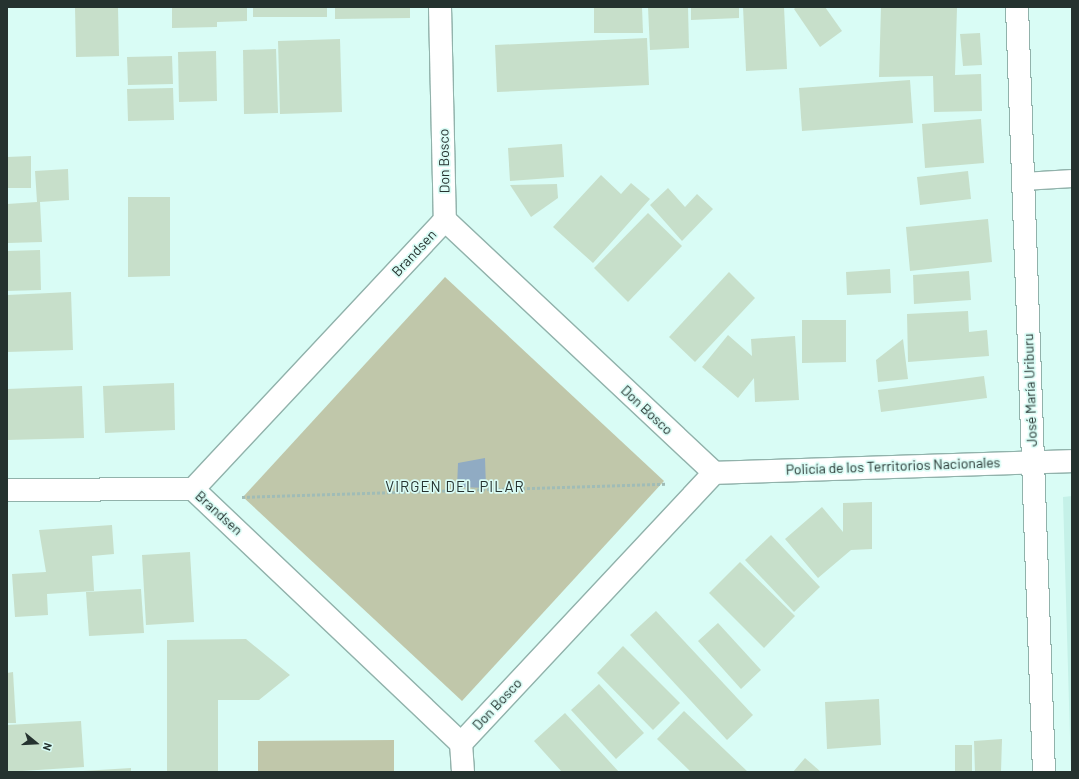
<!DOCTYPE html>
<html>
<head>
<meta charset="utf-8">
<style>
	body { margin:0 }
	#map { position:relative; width:1079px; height:779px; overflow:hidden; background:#d9fcf5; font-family:Barlow,sans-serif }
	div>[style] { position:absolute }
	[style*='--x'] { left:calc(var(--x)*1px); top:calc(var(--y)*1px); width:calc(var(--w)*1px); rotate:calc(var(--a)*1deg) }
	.built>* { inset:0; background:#c5f1e8 }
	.green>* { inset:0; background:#c0c7aa }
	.water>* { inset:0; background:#90abc3 }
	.building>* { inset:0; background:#c7dfca }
	.path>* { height:2.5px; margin-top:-1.25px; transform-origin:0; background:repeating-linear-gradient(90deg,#a0bcb6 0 3px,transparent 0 5px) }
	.roads { filter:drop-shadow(1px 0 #91b2ab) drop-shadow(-1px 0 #91b2ab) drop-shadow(0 1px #91b2ab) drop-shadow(0 -1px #91b2ab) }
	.lane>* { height:17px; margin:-8.5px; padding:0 8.5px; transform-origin:8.5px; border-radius:8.5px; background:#fff }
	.street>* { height:22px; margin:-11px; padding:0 11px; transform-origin:11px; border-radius:11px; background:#fff }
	span { translate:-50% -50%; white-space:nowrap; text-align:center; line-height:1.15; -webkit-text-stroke:3.5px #d9fcf5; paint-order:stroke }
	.street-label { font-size:14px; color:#25322f }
	.neighbourhood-label { font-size:15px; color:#25322f; letter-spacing:1px }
	.frame { position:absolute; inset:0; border:8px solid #25322f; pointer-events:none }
	.north { position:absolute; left:16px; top:723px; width:40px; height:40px; -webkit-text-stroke:3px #d9fcf5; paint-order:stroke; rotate:108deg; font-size:11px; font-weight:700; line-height:16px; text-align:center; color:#25322f }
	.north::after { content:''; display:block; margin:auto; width:14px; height:18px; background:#25322f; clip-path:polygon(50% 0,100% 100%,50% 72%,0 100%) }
</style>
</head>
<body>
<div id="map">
	<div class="built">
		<div style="clip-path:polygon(1072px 496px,1072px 772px,1071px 772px,1063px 497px)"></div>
	</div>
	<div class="green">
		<div style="clip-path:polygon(445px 277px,664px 481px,462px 701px,243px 497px)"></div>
		<div style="clip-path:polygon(394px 740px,394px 772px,258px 772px,258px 741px)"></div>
	</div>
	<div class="water">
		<div style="clip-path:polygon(485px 458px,486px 488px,457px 487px,458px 463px)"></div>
	</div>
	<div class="building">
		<div style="clip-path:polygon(75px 7px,118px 7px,119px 56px,76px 57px)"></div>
		<div style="clip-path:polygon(172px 7px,247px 7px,247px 21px,217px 22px,217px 27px,172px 28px)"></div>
		<div style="clip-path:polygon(253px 7px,327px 7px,327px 17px,253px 17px)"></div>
		<div style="clip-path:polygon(335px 7px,410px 7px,410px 18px,335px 19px)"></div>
		<div style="clip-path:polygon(594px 7px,642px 7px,643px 33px,594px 33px)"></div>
		<div style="clip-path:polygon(648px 7px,688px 7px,689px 48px,650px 50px)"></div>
		<div style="clip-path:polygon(691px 7px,739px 7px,739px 18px,691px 20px)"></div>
		<div style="clip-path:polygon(743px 7px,784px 7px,787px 69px,746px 71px)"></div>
		<div style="clip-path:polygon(796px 7px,825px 7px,842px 31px,820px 47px,794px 9px)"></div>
		<div style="clip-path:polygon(881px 7px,957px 8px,955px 75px,981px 74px,982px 111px,934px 112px,933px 76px,879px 77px)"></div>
		<div style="clip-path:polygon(980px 33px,982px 65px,963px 66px,960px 34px)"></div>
		<div style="clip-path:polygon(647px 38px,649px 85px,497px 92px,495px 45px)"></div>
		<div style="clip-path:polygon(340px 39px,342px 112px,280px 114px,278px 41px)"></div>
		<div style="clip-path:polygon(276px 49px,278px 113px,244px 114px,243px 50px)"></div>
		<div style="clip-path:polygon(216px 51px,217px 101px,179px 102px,178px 52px)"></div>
		<div style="clip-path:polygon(172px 56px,173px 84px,128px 85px,127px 57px)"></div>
		<div style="clip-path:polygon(910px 80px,913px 123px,802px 131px,799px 88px)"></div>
		<div style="clip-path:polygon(173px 88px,174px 120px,128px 121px,127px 89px)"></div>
		<div style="clip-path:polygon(981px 119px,984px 163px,925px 168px,922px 124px)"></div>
		<div style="clip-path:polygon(562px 144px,564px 177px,510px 181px,508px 148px)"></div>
		<div style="clip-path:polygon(31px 156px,31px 188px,7px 188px,7px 157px)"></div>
		<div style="clip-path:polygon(68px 169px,69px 200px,40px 202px,42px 242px,8px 243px,7px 204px,37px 202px,35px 171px)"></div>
		<div style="clip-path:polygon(968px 171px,971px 199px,920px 205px,917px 177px)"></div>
		<div style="clip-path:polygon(601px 175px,621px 194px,631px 183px,650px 199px,593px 263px,553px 227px)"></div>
		<div style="clip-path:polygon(557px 184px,558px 198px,531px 217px,510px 185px)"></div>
		<div style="clip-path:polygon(668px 188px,685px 207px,697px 194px,713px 209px,682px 241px,650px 205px)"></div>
		<div style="clip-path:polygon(128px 197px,170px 197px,170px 276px,128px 277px)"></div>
		<div style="clip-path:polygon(648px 213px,682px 246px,628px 302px,594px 268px)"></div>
		<div style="clip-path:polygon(988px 219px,992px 262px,910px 271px,906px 227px)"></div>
		<div style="clip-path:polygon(40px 250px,41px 290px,7px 291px,7px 251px)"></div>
		<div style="clip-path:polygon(890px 269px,891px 293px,847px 295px,846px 272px)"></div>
		<div style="clip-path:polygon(969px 271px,971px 300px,914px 304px,913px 275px)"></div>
		<div style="clip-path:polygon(729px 272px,755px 298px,695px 362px,669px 337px)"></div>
		<div style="clip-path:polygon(71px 292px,73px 350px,7px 352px,7px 295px)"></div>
		<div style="clip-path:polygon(968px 311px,969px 332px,987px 330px,989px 356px,908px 362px,907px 314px)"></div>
		<div style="clip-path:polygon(802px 320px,846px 320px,846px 362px,802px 363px)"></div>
		<div style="clip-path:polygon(728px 335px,752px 356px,751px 339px,795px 336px,799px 400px,755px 402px,754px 378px,738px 398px,702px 367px)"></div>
		<div style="clip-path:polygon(903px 339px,908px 379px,878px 382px,876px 360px)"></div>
		<div style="clip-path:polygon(984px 376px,987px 398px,881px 412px,878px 390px)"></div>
		<div style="clip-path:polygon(174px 383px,175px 430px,105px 433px,103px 386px)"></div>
		<div style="clip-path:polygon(82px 386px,84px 438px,7px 440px,7px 389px)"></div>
		<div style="clip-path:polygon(872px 502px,872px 549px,851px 550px,818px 578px,785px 539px,822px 507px,843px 532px,843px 503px)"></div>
		<div style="clip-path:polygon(112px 525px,114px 554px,92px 556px,94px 591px,47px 594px,48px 615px,15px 617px,12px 574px,46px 572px,39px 530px)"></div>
		<div style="clip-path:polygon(771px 535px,820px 587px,794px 612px,745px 560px)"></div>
		<div style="clip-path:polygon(190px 552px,194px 622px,146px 625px,142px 555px)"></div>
		<div style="clip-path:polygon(740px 562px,795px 616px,764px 648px,709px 593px)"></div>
		<div style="clip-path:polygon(141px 589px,144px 633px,89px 636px,86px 592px)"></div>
		<div style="clip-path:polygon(656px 611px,753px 715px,727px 740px,630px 635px)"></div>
		<div style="clip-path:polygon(718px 623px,761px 670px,741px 689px,698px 641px)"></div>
		<div style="clip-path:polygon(246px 639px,290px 675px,259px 700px,218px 700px,218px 772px,167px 772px,167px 640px)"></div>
		<div style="clip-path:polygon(623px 646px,680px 703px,653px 730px,597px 673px)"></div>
		<div style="clip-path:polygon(13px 672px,16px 723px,7px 723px,7px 673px)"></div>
		<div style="clip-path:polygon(599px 684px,644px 733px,616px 759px,571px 710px)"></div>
		<div style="clip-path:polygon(879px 699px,881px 745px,827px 749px,825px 702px)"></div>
		<div style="clip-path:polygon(684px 711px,748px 772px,691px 772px,657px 739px)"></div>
		<div style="clip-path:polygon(565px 713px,619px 772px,562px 772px,534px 741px)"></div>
		<div style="clip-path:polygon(81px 721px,84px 767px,7px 772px,7px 725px)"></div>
		<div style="clip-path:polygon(1002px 739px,1001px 772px,975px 772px,974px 741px)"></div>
		<div style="clip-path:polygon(955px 745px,972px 745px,972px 772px,955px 772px)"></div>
		<div style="clip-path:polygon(805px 758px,821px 772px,793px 772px)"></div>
		<div style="clip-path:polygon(131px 768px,131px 772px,83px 772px,83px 771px)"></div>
	</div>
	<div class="path">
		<div style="--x:242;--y:497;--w:424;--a:-1.8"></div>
	</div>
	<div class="roads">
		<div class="lane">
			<div style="--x:1023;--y:181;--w:49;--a:-3.5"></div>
		</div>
		<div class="street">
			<div style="--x:440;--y:7;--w:213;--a:88.7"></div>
			<div style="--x:445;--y:220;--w:369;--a:43.2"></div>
			<div style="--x:714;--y:473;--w:370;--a:133.1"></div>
			<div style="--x:461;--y:743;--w:29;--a:86"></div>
			<div style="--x:1017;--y:7;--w:765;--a:87.98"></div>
			<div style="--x:445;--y:220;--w:369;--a:133.1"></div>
			<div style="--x:193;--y:489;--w:369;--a:43.5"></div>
			<div style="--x:714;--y:473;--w:358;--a:-1.9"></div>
			<div style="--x:7;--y:490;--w:186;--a:-0.3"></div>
		</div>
	</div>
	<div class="street-label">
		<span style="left:444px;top:161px;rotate:-91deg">Don Bosco</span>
		<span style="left:414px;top:253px;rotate:-47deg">Brandsen</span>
		<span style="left:1030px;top:390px;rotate:-92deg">José María Uriburu</span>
		<span style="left:647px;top:410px;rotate:43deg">Don Bosco</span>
		<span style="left:893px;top:466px;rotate:-2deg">Policía de los Territorios Nacionales</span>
		<span style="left:219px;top:513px;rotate:42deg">Brandsen</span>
		<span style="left:497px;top:704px;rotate:-47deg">Don Bosco</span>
	</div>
	<div class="neighbourhood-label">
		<span style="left:455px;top:487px">VIRGEN DEL PILAR</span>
	</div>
	<div class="frame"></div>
	<div class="north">N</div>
</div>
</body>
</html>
